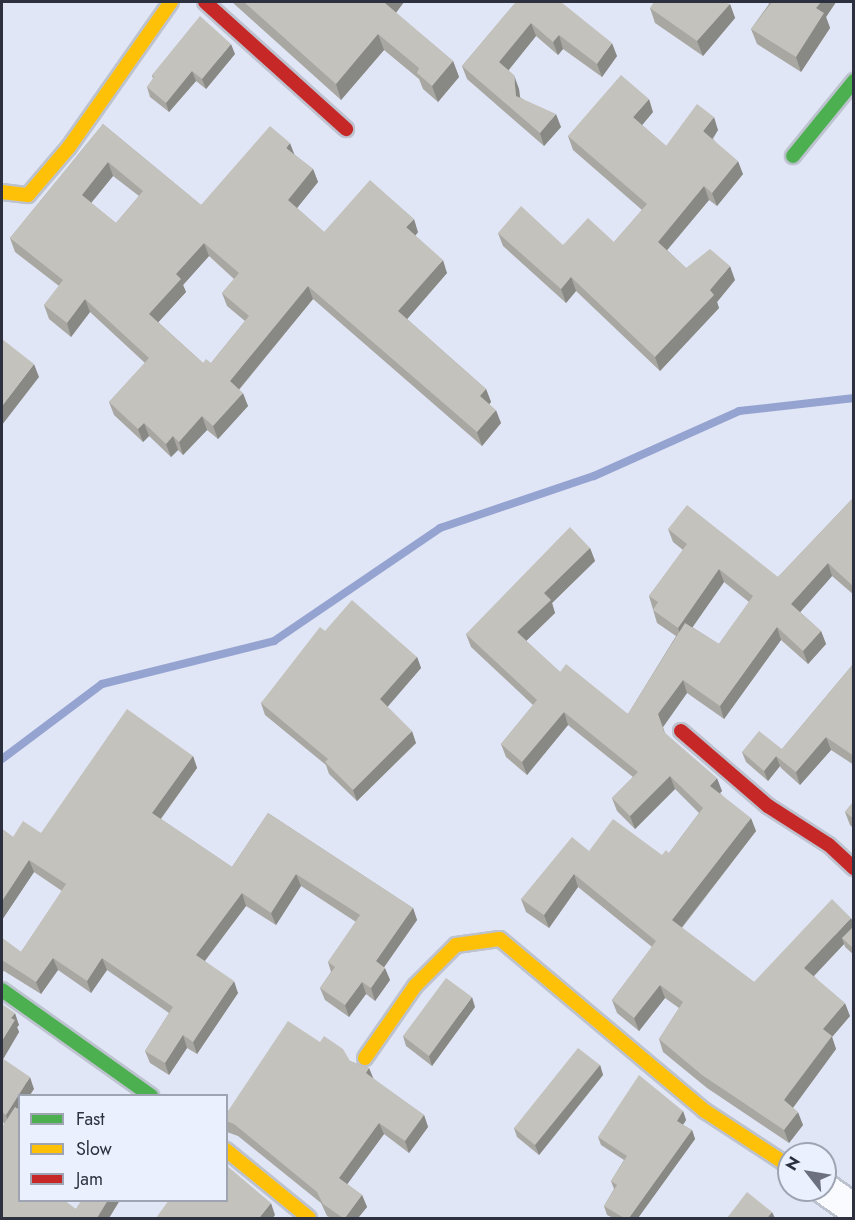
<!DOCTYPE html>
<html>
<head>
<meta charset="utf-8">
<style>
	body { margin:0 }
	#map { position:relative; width:855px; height:1220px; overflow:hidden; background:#e1e6f6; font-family:Jost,sans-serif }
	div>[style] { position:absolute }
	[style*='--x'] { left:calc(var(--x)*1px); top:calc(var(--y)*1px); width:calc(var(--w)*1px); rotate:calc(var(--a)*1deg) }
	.stream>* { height:8px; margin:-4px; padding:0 4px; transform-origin:4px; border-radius:4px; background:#95a3d0 }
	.roads { filter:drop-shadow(2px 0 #bdc2cf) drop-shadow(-2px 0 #bdc2cf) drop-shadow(0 2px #bdc2cf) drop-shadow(0 -2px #bdc2cf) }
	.street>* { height:30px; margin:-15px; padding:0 15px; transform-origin:15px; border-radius:15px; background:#fafbfe }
	.fast>* { height:14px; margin:-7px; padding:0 7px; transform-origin:7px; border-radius:7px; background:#4caf50 }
	.slow>* { height:14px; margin:-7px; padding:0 7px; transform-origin:7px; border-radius:7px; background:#ffc107 }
	.jam>* { height:14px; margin:-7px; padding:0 7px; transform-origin:7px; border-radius:7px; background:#c62828 }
	.wall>* { inset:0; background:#a8a7a2 }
	.shaded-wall>* { inset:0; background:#888884 }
	.building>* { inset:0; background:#c3c2bc }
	span { translate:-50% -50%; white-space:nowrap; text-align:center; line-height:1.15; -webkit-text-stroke:6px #ebf0fe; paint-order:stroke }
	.frame { position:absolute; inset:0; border:3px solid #2d313f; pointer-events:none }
	.legend { position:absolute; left:18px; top:1094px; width:210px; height:108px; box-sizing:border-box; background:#ebf0fe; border:2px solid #9fa4b2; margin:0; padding:8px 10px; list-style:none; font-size:18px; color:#2d313f }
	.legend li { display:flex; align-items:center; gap:12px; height:30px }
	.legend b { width:30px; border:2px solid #9fa4b2 }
	.north { position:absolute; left:777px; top:1142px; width:60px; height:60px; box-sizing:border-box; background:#ebf0fe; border:2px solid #9fa4b2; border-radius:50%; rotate:301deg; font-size:16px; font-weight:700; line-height:24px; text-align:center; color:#2d313f }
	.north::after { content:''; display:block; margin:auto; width:21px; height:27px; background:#6c707f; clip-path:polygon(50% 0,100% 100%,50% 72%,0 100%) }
</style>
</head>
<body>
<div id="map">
	<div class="stream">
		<div style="--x:2;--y:759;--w:125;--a:-36.9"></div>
		<div style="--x:102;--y:684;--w:177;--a:-14"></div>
		<div style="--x:274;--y:641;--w:201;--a:-34.2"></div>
		<div style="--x:440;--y:528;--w:163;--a:-18.7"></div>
		<div style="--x:594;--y:476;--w:159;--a:-24.1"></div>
		<div style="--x:739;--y:411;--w:116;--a:-6.4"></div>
	</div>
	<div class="roads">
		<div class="street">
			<div style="--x:825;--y:1189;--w:35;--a:35"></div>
		</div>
		<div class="fast">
			<div style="--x:793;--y:156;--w:97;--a:-50.9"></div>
			<div style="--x:2;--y:990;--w:183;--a:35.4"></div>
		</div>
		<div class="slow">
			<div style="--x:2;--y:192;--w:26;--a:7"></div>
			<div style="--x:28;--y:195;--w:63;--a:-49.5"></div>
			<div style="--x:69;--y:147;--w:177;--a:-54.9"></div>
			<div style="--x:365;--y:1058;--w:88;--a:-55.2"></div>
			<div style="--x:415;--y:986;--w:58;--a:-45"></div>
			<div style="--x:456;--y:945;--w:44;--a:-7.8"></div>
			<div style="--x:500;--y:939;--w:268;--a:40"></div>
			<div style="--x:705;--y:1111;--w:100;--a:33.2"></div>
			<div style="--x:226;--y:1150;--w:107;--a:39.3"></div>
		</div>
		<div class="jam">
			<div style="--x:205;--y:2;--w:190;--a:42"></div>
			<div style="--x:681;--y:731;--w:115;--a:40.8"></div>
			<div style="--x:768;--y:806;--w:72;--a:32.6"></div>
			<div style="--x:829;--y:845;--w:34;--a:43"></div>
		</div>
	</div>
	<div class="wall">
		<div style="clip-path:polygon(232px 2px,404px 2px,396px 13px,453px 61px,459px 77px,438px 102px,423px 89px,419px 79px,384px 50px,341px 100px)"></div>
		<div style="clip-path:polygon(516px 2px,617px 56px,602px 77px,563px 49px,558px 55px,536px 36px,508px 70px,519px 89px,520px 97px,561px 127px,544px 146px,467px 79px,462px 66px)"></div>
		<div style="clip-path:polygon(768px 2px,836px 2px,826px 17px,830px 28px,801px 72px,757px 44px,751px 29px,769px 4px)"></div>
		<div style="clip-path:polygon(730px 4px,735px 18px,703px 56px,655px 23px,650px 8px)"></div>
		<div style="clip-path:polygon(235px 54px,206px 89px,196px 81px,169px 112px,150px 97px,147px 87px,153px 79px,152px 75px)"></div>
		<div style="clip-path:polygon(653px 112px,642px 125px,666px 146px,718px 130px,713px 139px,743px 174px,717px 206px,709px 200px,667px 250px,686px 268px,735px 280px,717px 302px,719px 308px,660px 371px,576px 291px,566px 303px,503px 246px,498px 233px,563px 245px,614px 242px,642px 210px,573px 150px,568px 136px)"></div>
		<div style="clip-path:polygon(evenodd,103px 124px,201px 205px,295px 155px,313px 169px,318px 182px,297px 208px,324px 232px,418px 232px,415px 236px,447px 273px,407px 319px,486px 389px,491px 402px,489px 404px,501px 423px,482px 446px,313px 299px,239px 390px,248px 406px,218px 439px,207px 430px,183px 455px,178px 450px,171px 457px,149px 436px,143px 442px,114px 415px,109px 402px,145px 363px,90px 312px,71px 337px,49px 319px,44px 305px,59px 286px,15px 252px,10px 238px,103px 124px,113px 176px,139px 196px,116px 223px,91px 203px,113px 176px,103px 124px,209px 256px,234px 279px,222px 293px,227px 306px,245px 321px,211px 363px,203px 363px,158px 322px,186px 292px,183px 285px,209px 256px)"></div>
		<div style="clip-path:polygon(evenodd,854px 497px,854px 595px,832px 576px,800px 612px,821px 631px,826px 644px,808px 664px,781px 640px,724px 719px,687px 693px,663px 727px,665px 733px,722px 791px,720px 793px,756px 831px,682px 928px,754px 982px,854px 924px,854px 955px,845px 947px,844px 944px,814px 976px,850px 1016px,832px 1037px,836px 1049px,793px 1108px,803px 1125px,789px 1143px,707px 1088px,663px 1052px,659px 1039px,679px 1008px,665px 998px,639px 1031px,617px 1013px,612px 1000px,652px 947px,578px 887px,549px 928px,526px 912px,521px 899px,589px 851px,662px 855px,669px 853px,699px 813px,675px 789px,635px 829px,617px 811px,612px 798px,633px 777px,568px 725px,527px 775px,506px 757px,501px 744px,533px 705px,471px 647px,466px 634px,590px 548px,595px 561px,552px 603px,555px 613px,526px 641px,560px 672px,628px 714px,676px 636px,657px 623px,649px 596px,683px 550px,673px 542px,668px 529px,778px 577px,854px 497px,724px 582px,749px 602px,719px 644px,692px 627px,724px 582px)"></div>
		<div style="clip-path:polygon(325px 631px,417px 657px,421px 668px,387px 707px,416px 743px,357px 801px,329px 774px,326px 765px,265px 715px,261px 703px)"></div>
		<div style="clip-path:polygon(854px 663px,854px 765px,831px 750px,800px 785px,781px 768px,780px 766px,768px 781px,746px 762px,742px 752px,782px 749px)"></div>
		<div style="clip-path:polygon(193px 756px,197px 768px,161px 819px,232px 867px,268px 813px,413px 908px,417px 920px,384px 967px,390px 980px,375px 1001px,366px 994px,349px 1017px,325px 1000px,320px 988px,331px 972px,328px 962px,356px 922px,301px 886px,276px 925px,246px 906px,205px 961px,238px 993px,197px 1054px,187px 1048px,169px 1075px,150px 1063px,145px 1051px,169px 1013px,107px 970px,91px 993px,58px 970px,41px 994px,4px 971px,2px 972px,2px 938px,21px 952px,62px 891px,34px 872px,2px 920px,2px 829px,13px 837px,41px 833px)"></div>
		<div style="clip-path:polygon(854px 801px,854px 829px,850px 825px,845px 812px)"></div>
		<div style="clip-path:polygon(2px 1004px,19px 1025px,17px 1027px,19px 1032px,3px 1059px,34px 1089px,20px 1095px,20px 1200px,76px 1209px,82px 1200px,120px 1200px,109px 1218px,2px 1218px,4px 1123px,2px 1122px)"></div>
		<div style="clip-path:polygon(475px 1007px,432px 1066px,406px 1046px,403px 1036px)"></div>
		<div style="clip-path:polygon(350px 1061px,369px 1068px,373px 1079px,424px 1115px,428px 1127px,409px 1153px,384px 1134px,347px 1184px,362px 1195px,367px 1207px,358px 1218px,331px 1218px,327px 1216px,321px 1203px,238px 1136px,227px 1132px,226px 1114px)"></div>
		<div style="clip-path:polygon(600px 1065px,603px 1075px,539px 1155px,517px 1137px,514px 1128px)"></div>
		<div style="clip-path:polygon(683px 1111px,686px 1120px,683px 1125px,692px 1130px,695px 1139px,638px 1218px,613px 1218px,607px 1215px,604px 1206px,614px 1189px,611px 1181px,624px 1160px,601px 1145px,598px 1137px)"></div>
	</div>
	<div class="shaded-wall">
		<div style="clip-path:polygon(386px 2px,404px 2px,391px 19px,385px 3px)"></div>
		<div style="clip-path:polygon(821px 2px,836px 2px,826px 17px,830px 28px,801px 72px,796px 57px,816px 8px)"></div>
		<div style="clip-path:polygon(730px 4px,735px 18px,703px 56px,697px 41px)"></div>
		<div style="clip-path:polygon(531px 23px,536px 36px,504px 76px,499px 62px)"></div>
		<div style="clip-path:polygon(378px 34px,384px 50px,341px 100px,336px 84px)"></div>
		<div style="clip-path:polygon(559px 35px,563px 49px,558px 55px,553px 42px)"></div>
		<div style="clip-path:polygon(612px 43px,617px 56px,602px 77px,597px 64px)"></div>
		<div style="clip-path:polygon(231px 44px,235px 54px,206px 89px,202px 79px)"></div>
		<div style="clip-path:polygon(453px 61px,459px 77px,438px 102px,432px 86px)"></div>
		<div style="clip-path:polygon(192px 71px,196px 81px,169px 112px,166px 103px)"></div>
		<div style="clip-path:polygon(514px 75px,519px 89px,521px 109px,516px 96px)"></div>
		<div style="clip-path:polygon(649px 99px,653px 112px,638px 130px,633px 117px)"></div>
		<div style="clip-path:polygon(556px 114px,561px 127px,544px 146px,540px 133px)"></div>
		<div style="clip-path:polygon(714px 117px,718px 130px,708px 145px,703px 131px)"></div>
		<div style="clip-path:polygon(290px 143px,295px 156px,286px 148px)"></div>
		<div style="clip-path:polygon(738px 161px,743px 174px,717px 206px,712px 193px)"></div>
		<div style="clip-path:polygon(108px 162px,113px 176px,87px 208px,82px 195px)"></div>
		<div style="clip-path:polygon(313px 169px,318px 182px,293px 213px,288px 200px)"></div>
		<div style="clip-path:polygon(704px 186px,709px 200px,663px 255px,658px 242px)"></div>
		<div style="clip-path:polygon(414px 219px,418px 232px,411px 241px,406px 227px)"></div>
		<div style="clip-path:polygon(204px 243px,209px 256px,183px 285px,186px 292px,154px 327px,149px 314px,176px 274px)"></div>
		<div style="clip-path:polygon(443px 260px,447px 273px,402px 325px,398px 311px)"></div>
		<div style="clip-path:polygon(730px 266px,735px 280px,717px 302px,719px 308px,660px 371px,655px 357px)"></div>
		<div style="clip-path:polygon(571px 277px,576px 291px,566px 303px,561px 289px)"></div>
		<div style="clip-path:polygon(308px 286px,313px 299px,235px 394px,230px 381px)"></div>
		<div style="clip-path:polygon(85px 299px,90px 312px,71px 337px,67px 323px)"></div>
		<div style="clip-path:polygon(34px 364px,39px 377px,2px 425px,2px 406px)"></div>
		<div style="clip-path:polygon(486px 389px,491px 402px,485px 409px,480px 396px)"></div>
		<div style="clip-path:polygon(243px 393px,248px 406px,218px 439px,213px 426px)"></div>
		<div style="clip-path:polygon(496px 410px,501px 423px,482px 446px,477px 432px)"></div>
		<div style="clip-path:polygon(202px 416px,207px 430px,183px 455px,179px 442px)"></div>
		<div style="clip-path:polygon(144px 423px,149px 436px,143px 442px,138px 429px)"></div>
		<div style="clip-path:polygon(173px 436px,178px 450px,171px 457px,166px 444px)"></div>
		<div style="clip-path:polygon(590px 548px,595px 561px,552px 603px,555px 613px,522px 645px,517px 632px,544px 593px)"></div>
		<div style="clip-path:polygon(828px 563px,832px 576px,796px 617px,791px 604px)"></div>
		<div style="clip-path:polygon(719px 569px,724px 582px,683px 641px,678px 628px)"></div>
		<div style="clip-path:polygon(777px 627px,781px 640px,724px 719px,720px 706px)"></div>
		<div style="clip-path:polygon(821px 631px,826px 644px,808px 664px,803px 651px)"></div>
		<div style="clip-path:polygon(417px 657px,421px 668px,384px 711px,380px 699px)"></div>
		<div style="clip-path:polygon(683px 680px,687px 693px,663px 727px,658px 714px)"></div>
		<div style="clip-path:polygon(564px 712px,568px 725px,527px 775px,522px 762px)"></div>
		<div style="clip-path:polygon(412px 731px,416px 743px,357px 801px,353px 790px)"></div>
		<div style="clip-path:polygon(826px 737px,831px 750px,800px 785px,796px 772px)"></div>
		<div style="clip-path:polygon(193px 756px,197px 768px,156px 825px,152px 813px)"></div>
		<div style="clip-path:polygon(776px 756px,780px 766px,768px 781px,764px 771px)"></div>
		<div style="clip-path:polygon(670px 776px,675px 789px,635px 829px,630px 816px)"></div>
		<div style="clip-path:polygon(717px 778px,722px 791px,714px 799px,710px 786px)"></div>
		<div style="clip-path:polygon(751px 818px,756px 831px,677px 933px,672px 920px)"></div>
		<div style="clip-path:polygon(29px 860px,34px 872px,2px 920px,2px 901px)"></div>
		<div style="clip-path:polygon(296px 874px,301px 886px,276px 925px,271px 913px)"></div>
		<div style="clip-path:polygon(574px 874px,578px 887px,549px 928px,544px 915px)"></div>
		<div style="clip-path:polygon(242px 893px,246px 906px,200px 967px,196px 955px)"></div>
		<div style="clip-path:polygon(413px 908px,417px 920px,380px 973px,376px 961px)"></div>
		<div style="clip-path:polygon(851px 918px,854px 924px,854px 933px,842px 938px,844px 944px,809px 981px,804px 968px)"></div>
		<div style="clip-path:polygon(53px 958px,58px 970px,41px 994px,36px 982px)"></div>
		<div style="clip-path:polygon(102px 958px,107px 970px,91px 993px,87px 981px)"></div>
		<div style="clip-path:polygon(385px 968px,390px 980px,375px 1001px,371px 988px)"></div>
		<div style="clip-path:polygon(234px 981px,238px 993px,197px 1054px,193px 1042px)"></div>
		<div style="clip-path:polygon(362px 982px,366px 994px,349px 1017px,345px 1005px)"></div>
		<div style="clip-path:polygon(660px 985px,665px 998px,639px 1031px,634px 1018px)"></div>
		<div style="clip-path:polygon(472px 997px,475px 1007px,432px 1066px,429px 1056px)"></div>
		<div style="clip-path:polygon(845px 1003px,850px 1016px,832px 1037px,836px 1049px,789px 1113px,784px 1100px,823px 1029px)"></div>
		<div style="clip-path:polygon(15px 1013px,19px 1025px,17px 1027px,19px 1032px,2px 1061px,2px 1041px,11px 1018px)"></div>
		<div style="clip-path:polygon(183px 1035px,187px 1048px,169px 1075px,165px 1063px)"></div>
		<div style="clip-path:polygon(600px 1065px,603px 1075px,539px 1155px,535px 1145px)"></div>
		<div style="clip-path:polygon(369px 1068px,374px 1080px,366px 1073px)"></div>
		<div style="clip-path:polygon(30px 1077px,34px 1089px,30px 1095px,20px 1095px,20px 1113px,10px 1127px,6px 1115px)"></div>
		<div style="clip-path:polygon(683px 1111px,686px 1120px,680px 1129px,677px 1121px)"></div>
		<div style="clip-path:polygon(798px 1112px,803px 1125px,789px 1143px,784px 1130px)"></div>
		<div style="clip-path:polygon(424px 1115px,428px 1127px,409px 1153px,405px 1141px)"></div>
		<div style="clip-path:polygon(379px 1123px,384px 1134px,343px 1190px,339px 1178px)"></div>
		<div style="clip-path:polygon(692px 1130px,695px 1139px,638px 1218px,629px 1218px)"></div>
		<div style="clip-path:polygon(362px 1195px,367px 1207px,358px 1218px,345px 1218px)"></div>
		<div style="clip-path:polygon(108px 1200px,120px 1200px,109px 1218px,97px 1218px)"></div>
		<div style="clip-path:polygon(271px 1203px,275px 1215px,273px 1218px,259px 1218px)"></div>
		<div style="clip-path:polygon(772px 1212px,775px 1218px,767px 1218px)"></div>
	</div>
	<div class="building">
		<div style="clip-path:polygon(244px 2px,386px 2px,385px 3px,453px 61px,432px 86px,417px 73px,419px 68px,378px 34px,336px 84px)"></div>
		<div style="clip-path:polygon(516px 2px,561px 2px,612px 43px,597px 64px,559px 35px,553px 42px,531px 23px,499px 62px,514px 75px,516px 96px,556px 114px,540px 133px,462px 66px)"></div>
		<div style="clip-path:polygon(654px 2px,726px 2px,730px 4px,697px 41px,650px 8px)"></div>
		<div style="clip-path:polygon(772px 2px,821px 2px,816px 8px,824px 13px,796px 57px,751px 29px)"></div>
		<div style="clip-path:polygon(200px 16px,231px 44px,202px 79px,192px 71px,166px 103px,147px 87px,154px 77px,152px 75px)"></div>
		<div style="clip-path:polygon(621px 75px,649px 99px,633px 117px,666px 146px,697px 104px,714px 117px,703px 131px,738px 161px,712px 193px,704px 186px,658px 242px,686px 268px,710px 249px,730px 266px,710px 290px,714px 295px,655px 357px,571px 277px,561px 289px,498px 233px,521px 206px,563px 245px,588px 218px,614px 242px,647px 204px,568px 136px)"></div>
		<div style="clip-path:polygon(evenodd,103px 124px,201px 205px,270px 126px,290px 143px,286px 148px,313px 169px,288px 200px,324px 232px,370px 180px,414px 219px,406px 227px,443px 260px,398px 311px,486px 389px,480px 396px,496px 410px,477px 432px,308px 286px,230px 381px,243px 393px,213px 426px,202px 416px,179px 442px,173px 436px,166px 444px,144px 423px,138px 429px,109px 402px,149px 358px,85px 299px,67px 323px,44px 305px,63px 280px,10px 238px,103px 124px,108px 162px,143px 191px,116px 223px,82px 195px,108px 162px,103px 124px,204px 243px,239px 273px,222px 293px,249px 316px,211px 363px,206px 359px,203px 363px,149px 314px,181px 279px,176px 274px,204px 243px)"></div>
		<div style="clip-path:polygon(2px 339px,34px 364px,2px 406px)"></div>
		<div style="clip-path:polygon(854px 497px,854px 587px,828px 563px,791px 604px,821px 631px,803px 651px,777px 627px,720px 706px,683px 680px,658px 714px,664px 732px,717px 778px,710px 786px,751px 818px,672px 920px,754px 982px,832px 899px,851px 918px,804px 968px,845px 1003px,823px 1029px,832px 1036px,784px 1100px,798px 1112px,784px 1130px,702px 1075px,659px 1039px,683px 1002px,660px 985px,634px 1018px,612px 1000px,656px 941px,574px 874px,544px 915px,521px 899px,572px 837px,589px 851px,613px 819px,662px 855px,666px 850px,669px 853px,703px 808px,670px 776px,630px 816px,612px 798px,638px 772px,564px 712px,522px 762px,501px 744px,537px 700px,466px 634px,570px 527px,590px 548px,544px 593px,551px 600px,517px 632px,560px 672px,566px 664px,628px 714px,685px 623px,719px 644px,753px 596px,719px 569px,678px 628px,653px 610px,658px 602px,649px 596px,687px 544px,668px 529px,687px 505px,778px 577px)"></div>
		<div style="clip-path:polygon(352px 600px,417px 657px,380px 699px,412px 731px,353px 790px,325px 762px,328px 759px,261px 703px,320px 627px,325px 631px)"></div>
		<div style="clip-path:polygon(854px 663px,854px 756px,826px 737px,796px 772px,776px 756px)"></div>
		<div style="clip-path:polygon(127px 709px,193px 756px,152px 813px,232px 867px,268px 813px,413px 908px,376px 961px,385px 968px,371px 988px,362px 982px,345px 1005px,320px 988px,335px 967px,328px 962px,360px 915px,296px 874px,271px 913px,242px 893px,196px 955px,234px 981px,193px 1042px,183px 1035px,165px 1063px,145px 1051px,173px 1007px,102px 958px,87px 981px,53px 958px,36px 982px,2px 960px,2px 938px,21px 952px,66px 884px,29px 860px,2px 901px,2px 829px,13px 837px,23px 821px,41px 833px)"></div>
		<div style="clip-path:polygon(759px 731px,782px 749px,764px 771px,742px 752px)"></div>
		<div style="clip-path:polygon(854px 801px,854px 819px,845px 812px)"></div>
		<div style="clip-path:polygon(854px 926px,854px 949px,842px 938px)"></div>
		<div style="clip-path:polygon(446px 978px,472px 997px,429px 1056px,403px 1036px)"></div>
		<div style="clip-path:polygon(2px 1004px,15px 1013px,11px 1018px,15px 1020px,2px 1041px)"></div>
		<div style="clip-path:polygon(288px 1021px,320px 1042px,324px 1036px,343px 1049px,350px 1061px,369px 1068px,366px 1073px,424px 1115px,405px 1141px,379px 1123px,339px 1178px,362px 1195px,345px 1218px,343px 1218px,323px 1204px,317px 1192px,234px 1124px,226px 1121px,226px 1114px)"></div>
		<div style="clip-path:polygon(578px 1048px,600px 1065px,535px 1145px,514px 1128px)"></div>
		<div style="clip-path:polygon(2px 1058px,30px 1077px,6px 1115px,2px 1112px)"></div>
		<div style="clip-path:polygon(639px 1075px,683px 1111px,677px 1121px,692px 1130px,629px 1218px,624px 1218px,604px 1206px,617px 1185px,611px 1181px,627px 1156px,598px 1137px)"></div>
		<div style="clip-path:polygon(15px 1107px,20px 1110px,20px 1200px,64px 1200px,76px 1209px,82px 1200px,108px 1200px,97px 1218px,2px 1218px,2px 1127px)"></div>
		<div style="clip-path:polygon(226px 1165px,271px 1203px,259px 1218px,156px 1218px,169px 1200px,226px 1200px)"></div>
		<div style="clip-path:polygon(747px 1192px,772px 1212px,767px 1218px,727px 1218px)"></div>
	</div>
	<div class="frame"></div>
	<ul class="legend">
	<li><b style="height:8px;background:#4caf50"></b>Fast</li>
	<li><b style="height:8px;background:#ffc107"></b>Slow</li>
	<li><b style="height:8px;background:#c62828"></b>Jam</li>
	</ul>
	<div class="north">N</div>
</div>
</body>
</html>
